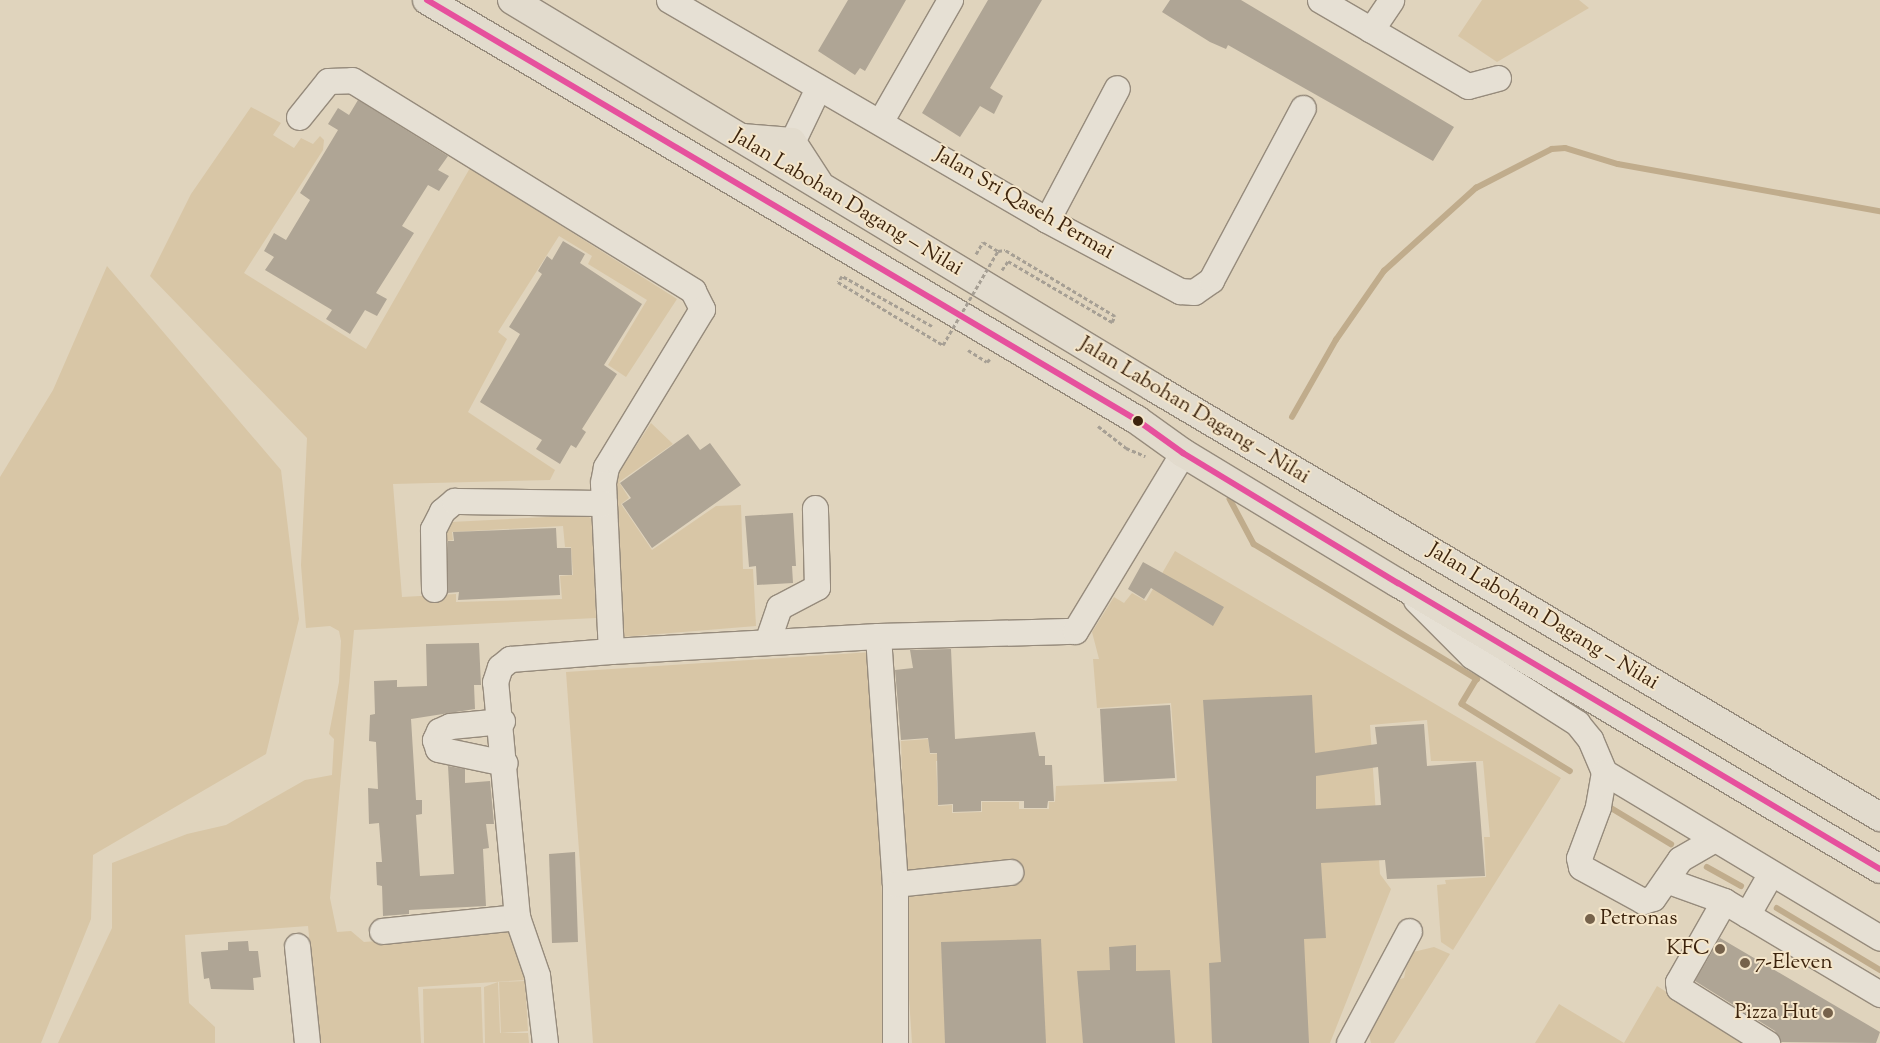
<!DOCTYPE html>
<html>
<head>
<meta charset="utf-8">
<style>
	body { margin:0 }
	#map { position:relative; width:1880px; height:1043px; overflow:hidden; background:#e0d4bd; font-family:"Sorts Mill Goudy",serif }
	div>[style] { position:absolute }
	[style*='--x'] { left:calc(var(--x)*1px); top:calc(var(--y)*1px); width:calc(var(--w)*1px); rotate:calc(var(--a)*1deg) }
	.green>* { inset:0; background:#d8c6a6 }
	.stream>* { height:5.5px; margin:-2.75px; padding:0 2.75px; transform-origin:2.75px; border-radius:2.75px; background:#c0ac8c }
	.building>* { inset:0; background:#afa595 }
	.path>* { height:3px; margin-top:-1.5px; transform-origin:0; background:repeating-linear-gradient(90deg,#a69f94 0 4px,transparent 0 6.5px) }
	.roads { filter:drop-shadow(1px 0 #968b7c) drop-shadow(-1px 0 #968b7c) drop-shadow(0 1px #968b7c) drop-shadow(0 -1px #968b7c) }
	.minor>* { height:25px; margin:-12.5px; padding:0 12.5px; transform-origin:12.5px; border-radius:12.5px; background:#e6e0d4 }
	.major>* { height:28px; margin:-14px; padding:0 14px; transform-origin:14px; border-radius:14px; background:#e2dbcd }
	.path-bridge>* { height:3px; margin-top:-1.5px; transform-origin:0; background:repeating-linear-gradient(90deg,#a69f94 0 4px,transparent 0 6.5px) }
	.bus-1>* { height:6px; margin:-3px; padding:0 3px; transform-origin:3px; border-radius:3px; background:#e6509d }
	.dots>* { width:14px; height:14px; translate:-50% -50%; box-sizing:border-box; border:2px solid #f5e6ca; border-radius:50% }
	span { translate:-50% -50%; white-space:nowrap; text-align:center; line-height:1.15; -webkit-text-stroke:4px #f5e6ca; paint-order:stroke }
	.street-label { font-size:21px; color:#3d240d }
	.poi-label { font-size:21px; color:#3d240d }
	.left { translate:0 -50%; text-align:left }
	.right { translate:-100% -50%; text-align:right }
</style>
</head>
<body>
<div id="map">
	<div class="green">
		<div style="clip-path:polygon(1482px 0,1579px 0,1589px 8px,1497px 62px,1458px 36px)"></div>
		<div style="clip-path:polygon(251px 107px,281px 123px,273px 135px,294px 148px,301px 138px,313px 144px,320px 136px,324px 140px,323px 150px,244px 273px,366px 349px,470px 168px,677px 299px,626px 377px,608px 365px,647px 300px,588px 264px,592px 256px,559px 236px,498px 332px,507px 339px,468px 412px,555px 470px,550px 480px,393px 484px,402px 597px,456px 594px,456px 602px,562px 599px,560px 576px,573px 575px,571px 547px,565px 547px,563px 526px,452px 532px,453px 540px,444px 541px,443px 533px,451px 522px,586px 515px,592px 519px,596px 618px,354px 630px,330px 898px,337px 932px,351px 931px,364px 942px,507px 931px,516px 936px,525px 980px,418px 987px,421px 1043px,320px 1043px,308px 926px,185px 935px,189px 1003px,215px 1027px,215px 1043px,58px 1043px,112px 928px,112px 863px,187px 834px,226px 825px,305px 780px,332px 775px,334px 739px,329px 734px,339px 682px,341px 641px,339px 631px,330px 626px,306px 628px,301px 565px,307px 438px,150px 276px,191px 194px)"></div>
		<div style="clip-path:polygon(107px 266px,281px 470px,299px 619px,266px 754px,93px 855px,91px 919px,41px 1043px,0 1043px,0 477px,53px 390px)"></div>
		<div style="clip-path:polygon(651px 423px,673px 444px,619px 482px,629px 498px,621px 504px,652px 550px,716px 506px,741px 505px,743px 569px,753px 569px,756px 626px,622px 637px,612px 483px)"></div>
		<div style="clip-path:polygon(1175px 551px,1561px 778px,1453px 950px,1441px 942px,1437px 885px,1446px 884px,1445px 880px,1486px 877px,1484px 837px,1490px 837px,1483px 761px,1431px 761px,1427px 720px,1370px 725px,1380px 874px,1391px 889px,1330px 1043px,912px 1043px,903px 906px,906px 894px,901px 741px,928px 739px,930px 754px,950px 753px,951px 761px,936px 761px,938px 806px,952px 805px,952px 813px,982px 812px,982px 802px,1019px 802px,1019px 809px,1049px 809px,1049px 802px,1055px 802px,1056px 786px,1177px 781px,1171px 703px,1097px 708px,1093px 659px,1099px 659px,1092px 632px,1114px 597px,1124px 603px,1132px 593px,1146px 601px)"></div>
		<div style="clip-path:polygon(872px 652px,888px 1043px,593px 1043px,566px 672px)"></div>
		<div style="clip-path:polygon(1434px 947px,1450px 954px,1394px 1043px,1371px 1043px,1367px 1027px,1393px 981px,1404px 978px,1409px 953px)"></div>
		<div style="clip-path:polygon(525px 981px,528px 1031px,501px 1033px,499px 982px)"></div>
		<div style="clip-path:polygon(498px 982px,500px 1033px,528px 1033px,529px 1043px,485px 1043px,484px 987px)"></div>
		<div style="clip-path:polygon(1657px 986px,1748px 1043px,1535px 1043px,1559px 1004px,1624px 1043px)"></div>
		<div style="clip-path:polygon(481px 987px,483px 1043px,424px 1043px,423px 989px)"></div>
	</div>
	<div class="stream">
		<div style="--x:1292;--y:417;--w:89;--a:-60.3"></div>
		<div style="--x:1336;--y:340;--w:84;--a:-55.2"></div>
		<div style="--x:1384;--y:271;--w:124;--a:-42.1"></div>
		<div style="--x:1476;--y:188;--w:85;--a:-27.2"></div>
		<div style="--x:1552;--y:149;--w:13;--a:-4"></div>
		<div style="--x:1565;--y:148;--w:55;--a:16.8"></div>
		<div style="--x:1618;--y:164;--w:266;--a:10.2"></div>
		<div style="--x:1230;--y:499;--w:51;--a:61.9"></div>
		<div style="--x:1254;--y:544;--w:261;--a:31.2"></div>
		<div style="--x:1477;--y:679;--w:29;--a:121"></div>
		<div style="--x:1462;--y:704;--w:127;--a:31.8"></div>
		<div style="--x:1613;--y:809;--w:68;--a:31.1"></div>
		<div style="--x:1707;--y:867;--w:39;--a:29"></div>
		<div style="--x:1777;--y:908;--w:120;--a:31"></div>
	</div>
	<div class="building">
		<div style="clip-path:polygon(848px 0,906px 0,865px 71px,860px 68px,855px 75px,818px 51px)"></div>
		<div style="clip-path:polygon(988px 0,1042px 0,990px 88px,1003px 96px,994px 114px,980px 106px,960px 137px,922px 113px)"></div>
		<div style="clip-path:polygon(1170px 0,1241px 0,1454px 127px,1433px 161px,1228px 45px,1226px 49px,1210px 42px,1162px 12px)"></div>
		<div style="clip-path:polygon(358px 100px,448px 156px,438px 170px,449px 176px,439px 191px,428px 185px,402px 226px,414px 233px,376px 293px,387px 299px,377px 316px,365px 310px,350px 334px,326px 319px,332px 310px,265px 270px,274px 257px,264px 251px,274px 233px,286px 240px,310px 200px,300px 193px,338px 130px,328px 124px,338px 108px,349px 115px)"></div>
		<div style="clip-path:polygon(563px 241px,585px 254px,580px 263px,642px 304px,604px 365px,617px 374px,582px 429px,586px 432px,576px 448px,571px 445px,560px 464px,536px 449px,542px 440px,480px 402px,520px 334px,509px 327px,542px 274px,538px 271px,547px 256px,552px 260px)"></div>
		<div style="clip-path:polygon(688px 434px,700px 450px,710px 443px,741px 485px,652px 548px,622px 504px,631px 498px,620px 483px)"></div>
		<div style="clip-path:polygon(793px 513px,796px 566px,792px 566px,793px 583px,757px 585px,756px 566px,749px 567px,745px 516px)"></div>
		<div style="clip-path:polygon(556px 528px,557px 548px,571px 548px,572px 575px,559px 575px,560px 595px,458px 600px,459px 592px,447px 593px,448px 541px,454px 541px,453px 532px)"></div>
		<div style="clip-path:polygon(1143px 562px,1224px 607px,1213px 626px,1151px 588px,1144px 599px,1128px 589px)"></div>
		<div style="clip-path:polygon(479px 643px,481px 685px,474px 685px,475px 709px,411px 719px,416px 800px,422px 800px,422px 814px,416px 815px,420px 876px,454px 874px,448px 766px,465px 769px,465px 783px,490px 781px,494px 824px,486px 824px,489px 848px,483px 849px,486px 906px,409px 910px,409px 914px,383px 916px,382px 886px,377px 885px,376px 862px,382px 862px,379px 823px,369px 824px,368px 788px,378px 789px,376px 742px,369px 741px,370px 715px,375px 714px,374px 681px,397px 680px,397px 687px,427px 686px,426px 644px)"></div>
		<div style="clip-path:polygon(951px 649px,955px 739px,1035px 732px,1039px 756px,1045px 756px,1045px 765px,1052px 765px,1054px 801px,1048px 801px,1047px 808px,1024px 808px,1024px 801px,981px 801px,981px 811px,953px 812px,953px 804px,938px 805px,937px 753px,930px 753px,928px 738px,901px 740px,895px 670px,913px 668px,910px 650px)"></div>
		<div style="clip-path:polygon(evenodd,1312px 695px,1315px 753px,1377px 744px,1375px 727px,1424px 724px,1427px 766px,1476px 762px,1485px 876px,1387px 879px,1385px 860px,1321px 863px,1326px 938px,1304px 939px,1309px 1043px,1212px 1043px,1209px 963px,1221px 962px,1203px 700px,1312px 695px,1378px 767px,1381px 805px,1316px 809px,1316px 776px,1378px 767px)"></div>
		<div style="clip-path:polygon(1170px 705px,1175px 778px,1104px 782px,1100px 709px)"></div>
		<div style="clip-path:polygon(575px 852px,578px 942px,552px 943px,549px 854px)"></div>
		<div style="clip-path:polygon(1720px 938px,1880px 1032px,1876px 1043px,1781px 1042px,1775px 1031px,1695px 981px)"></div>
		<div style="clip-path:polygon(1041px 939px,1046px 1043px,945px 1043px,941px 942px)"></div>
		<div style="clip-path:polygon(248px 941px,249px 951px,258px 951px,261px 977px,253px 978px,254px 990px,211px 989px,209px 978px,204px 979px,201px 952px,228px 950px,228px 942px)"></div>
		<div style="clip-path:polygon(1136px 945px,1136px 971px,1170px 970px,1175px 1043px,1083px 1043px,1077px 971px,1110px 970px,1109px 947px)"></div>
	</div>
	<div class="path">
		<div style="--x:976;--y:254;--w:14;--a:-60"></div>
		<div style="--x:983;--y:242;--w:17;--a:31"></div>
		<div style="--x:1002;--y:270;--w:11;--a:-56"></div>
		<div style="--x:1008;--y:261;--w:121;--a:30.4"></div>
		<div style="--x:1112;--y:322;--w:7;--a:-63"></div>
		<div style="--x:1115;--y:316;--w:128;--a:-149"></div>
		<div style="--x:932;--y:326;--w:103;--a:-150.9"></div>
		<div style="--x:842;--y:276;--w:7;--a:124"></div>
		<div style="--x:838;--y:282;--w:122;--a:31"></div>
		<div style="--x:968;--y:350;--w:22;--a:32"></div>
		<div style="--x:987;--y:362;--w:4;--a:-45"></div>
		<div style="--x:1098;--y:426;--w:36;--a:38"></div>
		<div style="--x:1126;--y:448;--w:21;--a:23"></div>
	</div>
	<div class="roads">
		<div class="minor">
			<div style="--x:669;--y:0;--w:437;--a:30.2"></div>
			<div style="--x:1047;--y:220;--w:151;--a:28.1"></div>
			<div style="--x:1180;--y:291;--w:14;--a:4"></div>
			<div style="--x:1194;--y:292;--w:21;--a:-35"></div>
			<div style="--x:1211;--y:280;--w:195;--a:-61.9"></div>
			<div style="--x:1320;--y:0;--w:171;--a:30.2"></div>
			<div style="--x:1468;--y:86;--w:31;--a:-15"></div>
			<div style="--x:1371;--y:30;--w:36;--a:-56"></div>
			<div style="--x:299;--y:117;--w:46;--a:-51.1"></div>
			<div style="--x:328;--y:81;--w:24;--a:-2"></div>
			<div style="--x:352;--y:80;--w:401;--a:31.7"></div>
			<div style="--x:693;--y:291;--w:20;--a:63"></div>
			<div style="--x:702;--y:309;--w:185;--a:121.3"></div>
			<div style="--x:606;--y:467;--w:16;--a:101"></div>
			<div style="--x:603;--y:483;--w:168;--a:87.3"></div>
			<div style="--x:880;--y:122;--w:141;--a:-60.2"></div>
			<div style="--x:792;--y:142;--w:60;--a:-64.3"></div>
			<div style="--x:1047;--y:220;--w:149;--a:-62.1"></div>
			<div style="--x:434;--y:589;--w:60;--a:-91"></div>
			<div style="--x:433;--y:529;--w:20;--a:-63"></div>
			<div style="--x:442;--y:511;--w:16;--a:-40"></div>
			<div style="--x:454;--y:501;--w:150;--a:0.8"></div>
			<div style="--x:1416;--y:600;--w:79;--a:45"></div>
			<div style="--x:1472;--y:656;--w:125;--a:32.5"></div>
			<div style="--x:1577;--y:723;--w:21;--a:51"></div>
			<div style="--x:1590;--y:739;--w:36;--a:67"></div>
			<div style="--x:1604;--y:772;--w:322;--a:31"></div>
			<div style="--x:878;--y:636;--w:249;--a:86.1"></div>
			<div style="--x:895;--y:884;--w:159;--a:90"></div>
			<div style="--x:767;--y:642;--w:37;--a:-71"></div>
			<div style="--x:779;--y:607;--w:43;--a:-27.8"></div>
			<div style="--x:817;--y:587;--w:79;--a:-91.5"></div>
			<div style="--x:502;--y:721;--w:52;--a:174.5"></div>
			<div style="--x:450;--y:726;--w:12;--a:156"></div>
			<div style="--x:439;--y:731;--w:10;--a:114"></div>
			<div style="--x:435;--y:740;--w:9;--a:72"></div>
			<div style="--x:438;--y:749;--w:68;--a:11.8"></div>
			<div style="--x:1604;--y:772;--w:36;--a:100"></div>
			<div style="--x:1598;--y:807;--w:54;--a:110.4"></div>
			<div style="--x:1579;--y:858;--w:9;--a:77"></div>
			<div style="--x:1581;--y:867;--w:71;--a:28.7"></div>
			<div style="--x:1643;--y:901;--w:10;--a:-17"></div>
			<div style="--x:1653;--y:898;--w:47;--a:-55.3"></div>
			<div style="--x:1680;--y:859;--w:39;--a:-30"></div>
			<div style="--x:1666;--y:880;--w:62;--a:19.9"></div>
			<div style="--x:1724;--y:901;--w:182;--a:30.8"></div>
			<div style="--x:895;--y:884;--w:116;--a:-6"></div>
			<div style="--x:1724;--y:901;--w:93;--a:119.6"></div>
			<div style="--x:1678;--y:982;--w:6;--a:81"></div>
			<div style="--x:1679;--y:988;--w:104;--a:32"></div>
			<div style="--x:1747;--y:915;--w:48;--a:-60.3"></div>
			<div style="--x:382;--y:931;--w:136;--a:-5.9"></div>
			<div style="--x:297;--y:946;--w:98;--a:84.1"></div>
			<div style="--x:545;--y:1043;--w:68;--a:-96.7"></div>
			<div style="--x:537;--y:975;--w:61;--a:-109"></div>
			<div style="--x:517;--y:917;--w:236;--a:-95.3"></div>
			<div style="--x:495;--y:682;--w:16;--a:-72"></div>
			<div style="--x:500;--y:667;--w:13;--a:-39"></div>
			<div style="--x:510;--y:659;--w:101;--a:-4.5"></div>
			<div style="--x:611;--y:651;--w:267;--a:-3.2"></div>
			<div style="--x:878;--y:636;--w:197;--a:-1.5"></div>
			<div style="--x:1075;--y:631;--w:208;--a:-58.8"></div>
			<div style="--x:1349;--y:1043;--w:127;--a:-61.8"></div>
		</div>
		<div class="major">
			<div style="--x:427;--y:0;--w:825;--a:30.61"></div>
			<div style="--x:1137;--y:420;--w:57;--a:35.7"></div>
			<div style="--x:1183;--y:453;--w:251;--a:31.2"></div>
			<div style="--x:1398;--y:583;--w:560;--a:30.68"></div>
			<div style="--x:512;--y:0;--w:749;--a:31.12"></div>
			<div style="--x:1153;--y:387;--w:845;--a:30.6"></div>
			<div style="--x:743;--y:138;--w:49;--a:4.7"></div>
			<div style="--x:792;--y:142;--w:48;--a:57"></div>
		</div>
	</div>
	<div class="path-bridge">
		<div style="--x:943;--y:345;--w:109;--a:-59.7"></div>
		<div style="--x:998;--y:251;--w:7;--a:-8"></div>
	</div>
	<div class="bus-1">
		<div style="--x:427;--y:0;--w:825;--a:30.61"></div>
		<div style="--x:1137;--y:420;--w:57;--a:35.7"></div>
		<div style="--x:1183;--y:453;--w:251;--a:31.2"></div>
		<div style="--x:1398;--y:583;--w:560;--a:30.68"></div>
	</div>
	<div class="dots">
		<div style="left:1138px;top:421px;background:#3d240d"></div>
		<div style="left:1590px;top:919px;background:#76624b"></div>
		<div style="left:1720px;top:949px;background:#76624b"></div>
		<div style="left:1745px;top:963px;background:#76624b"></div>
		<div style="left:1828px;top:1013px;background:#76624b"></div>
	</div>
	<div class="street-label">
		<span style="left:847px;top:203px;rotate:31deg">Jalan Labohan Dagang ‒ Nilai</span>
		<span style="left:1024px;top:204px;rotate:30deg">Jalan Sri Qaseh Permai</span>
		<span style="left:1194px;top:411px;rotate:31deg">Jalan Labohan Dagang ‒ Nilai</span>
		<span style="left:1543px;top:617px;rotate:31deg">Jalan Labohan Dagang ‒ Nilai</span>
	</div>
	<div class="poi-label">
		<span class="left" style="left:1600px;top:919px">Petronas</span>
		<span class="right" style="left:1710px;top:949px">KFC</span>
		<span class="left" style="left:1755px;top:963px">7-Eleven</span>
		<span class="right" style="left:1818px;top:1013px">Pizza Hut</span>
	</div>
</div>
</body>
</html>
